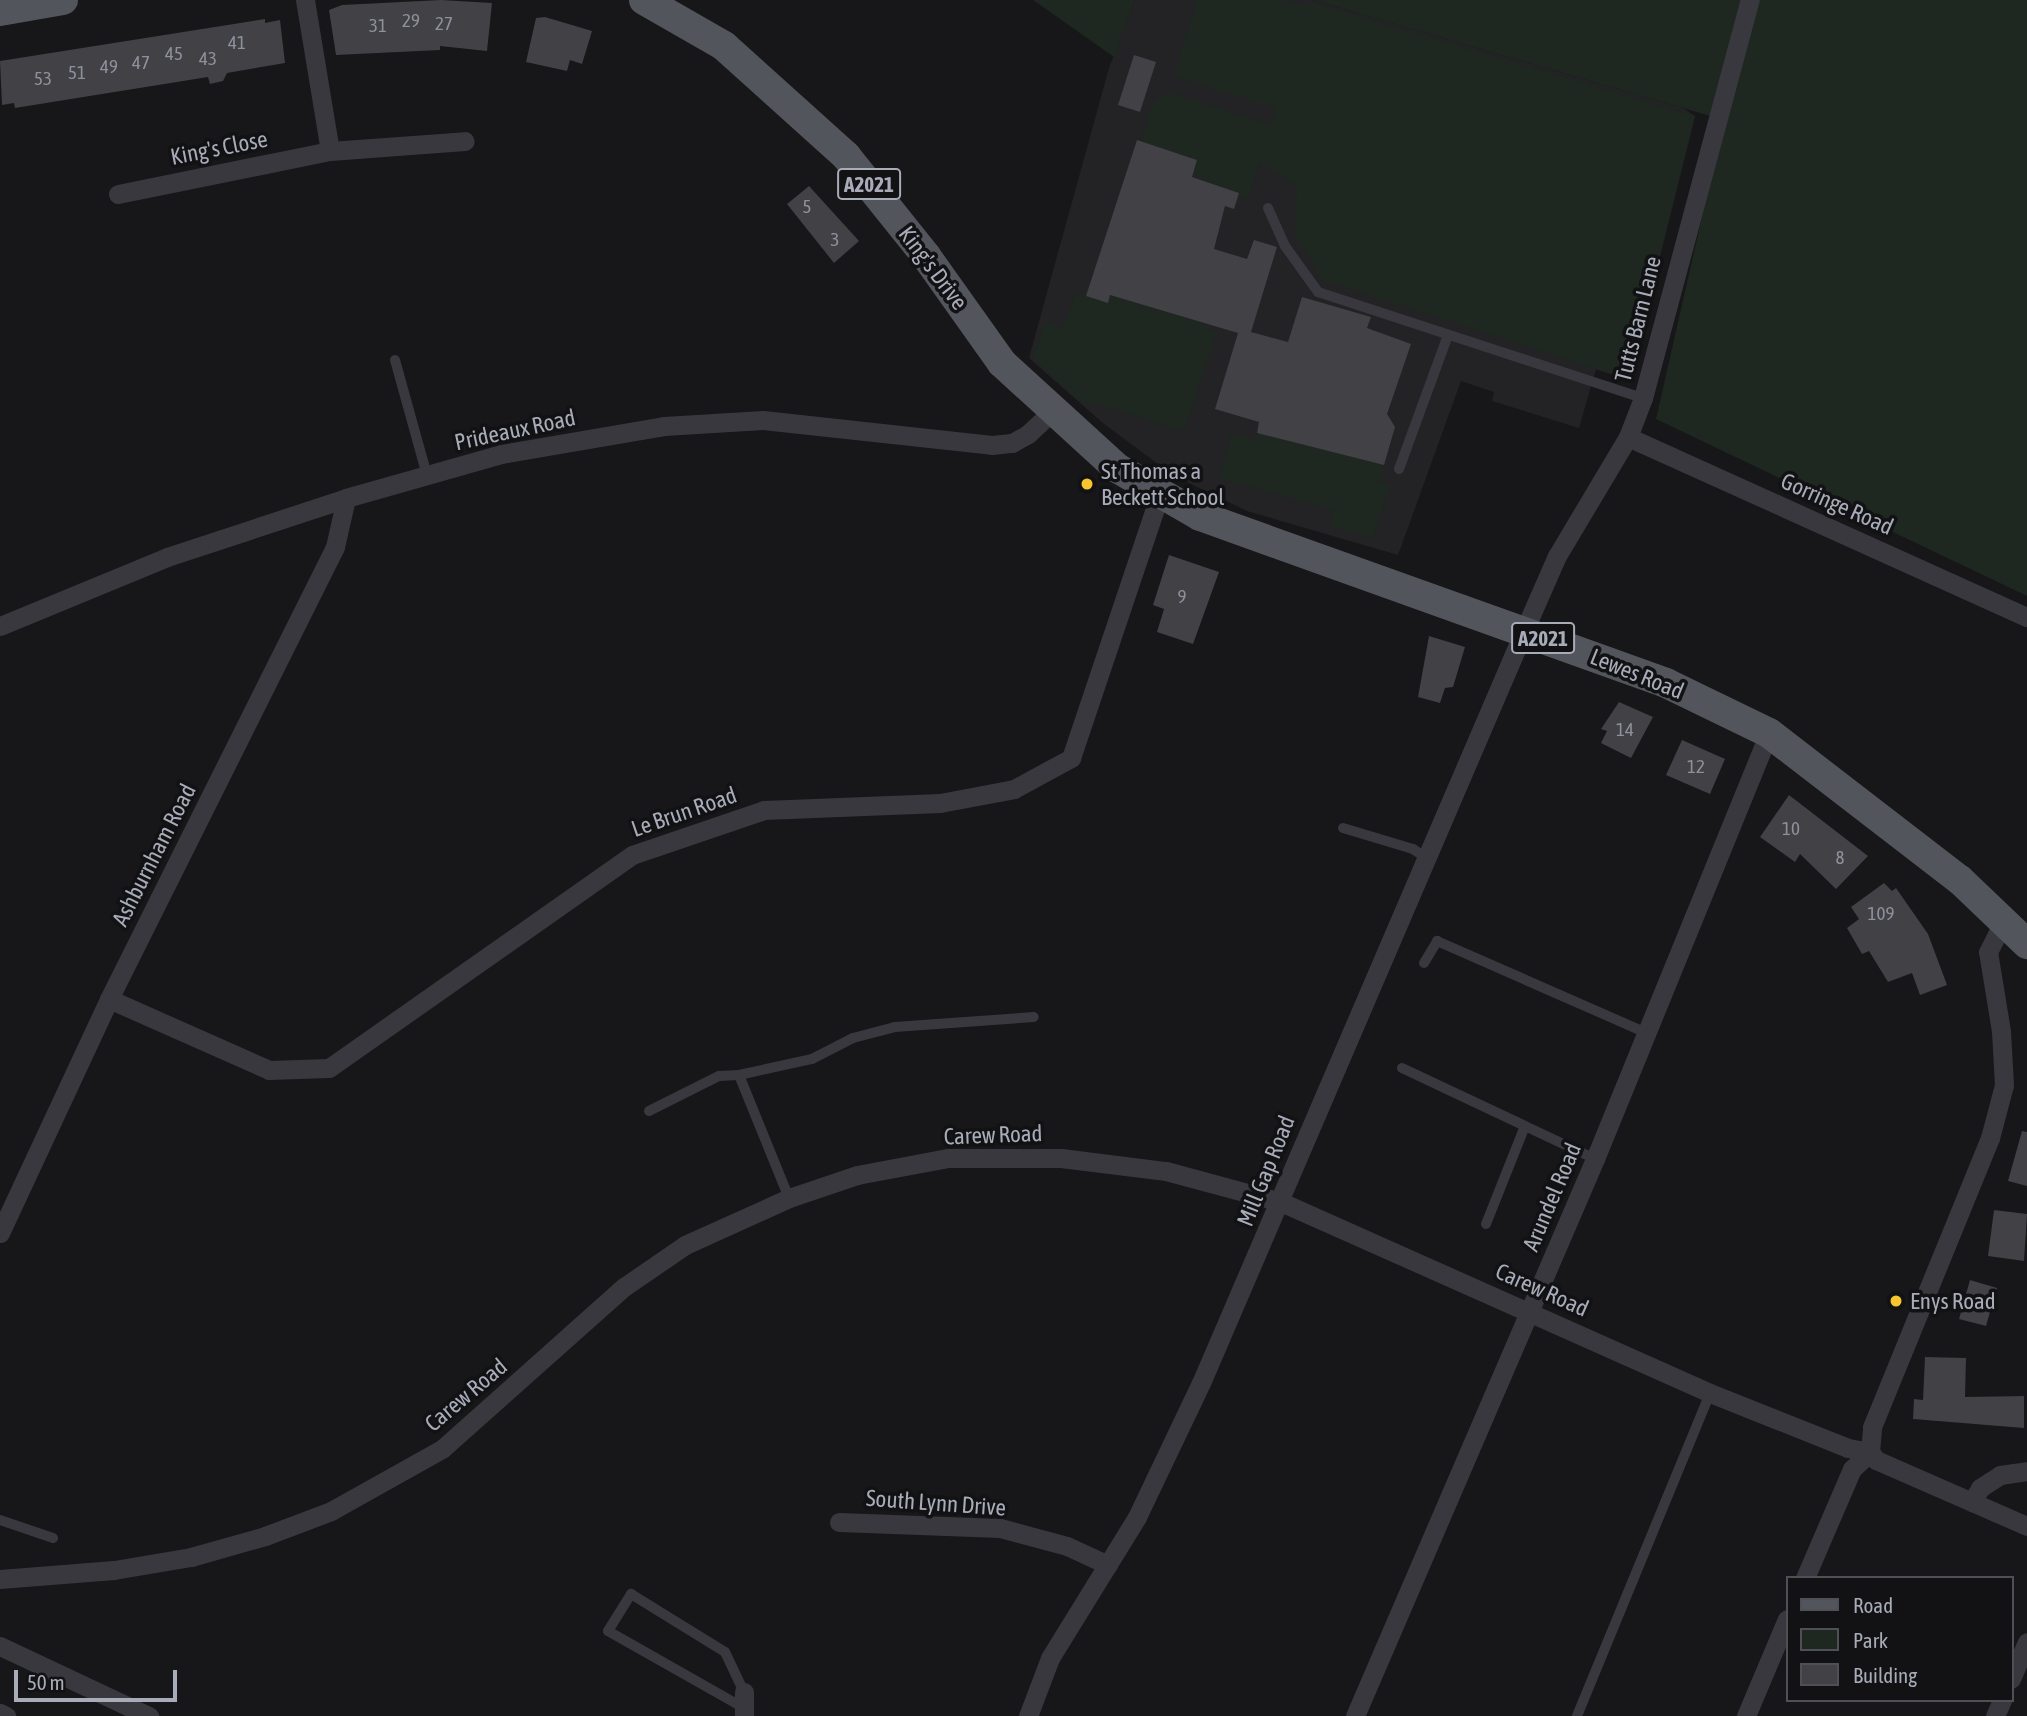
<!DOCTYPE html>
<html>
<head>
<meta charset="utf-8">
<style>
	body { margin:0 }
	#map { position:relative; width:2027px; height:1716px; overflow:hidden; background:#171719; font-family:"Asap Condensed",sans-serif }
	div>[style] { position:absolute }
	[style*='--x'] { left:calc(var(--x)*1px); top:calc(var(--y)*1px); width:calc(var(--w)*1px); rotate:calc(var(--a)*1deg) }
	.built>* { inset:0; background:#232326 }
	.green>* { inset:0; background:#1e2720 }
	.building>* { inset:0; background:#414146 }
	.lane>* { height:10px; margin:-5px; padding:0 5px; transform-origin:5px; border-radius:5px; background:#38383e }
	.street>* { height:19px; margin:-9.5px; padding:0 9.5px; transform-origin:9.5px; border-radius:9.5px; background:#38383e }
	.primary>* { height:30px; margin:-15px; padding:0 15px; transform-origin:15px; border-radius:15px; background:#53555d }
	.dots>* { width:19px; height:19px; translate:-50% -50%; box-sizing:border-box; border:4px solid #121214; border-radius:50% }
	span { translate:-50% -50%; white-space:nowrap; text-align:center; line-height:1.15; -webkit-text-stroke:7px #121214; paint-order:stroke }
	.number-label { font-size:19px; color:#8e919c }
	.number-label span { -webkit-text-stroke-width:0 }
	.shield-label span { padding:2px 5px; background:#121214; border:2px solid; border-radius:5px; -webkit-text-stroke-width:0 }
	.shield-label { font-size:21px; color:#a8acb9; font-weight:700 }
	.street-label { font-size:23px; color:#a8acb9 }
	.poi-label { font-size:23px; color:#a8acb9 }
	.left { translate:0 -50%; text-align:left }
	.legend { position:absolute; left:1786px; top:1576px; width:228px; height:126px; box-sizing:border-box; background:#121214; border:2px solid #4e5056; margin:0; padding:9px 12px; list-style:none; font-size:21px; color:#a8acb9 }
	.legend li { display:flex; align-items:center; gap:14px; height:35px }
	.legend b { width:35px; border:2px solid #4e5056 }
	.scale { position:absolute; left:14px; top:1670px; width:163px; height:32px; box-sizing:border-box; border:4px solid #a8acb9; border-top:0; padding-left:9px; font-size:21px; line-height:24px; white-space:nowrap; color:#a8acb9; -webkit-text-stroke:5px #121214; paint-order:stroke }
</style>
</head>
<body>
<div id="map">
	<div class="built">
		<div style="clip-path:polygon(1135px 0,1313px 0,1683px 108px,1695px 116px,1629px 380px,1596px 369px,1579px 428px,1492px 401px,1494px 392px,1461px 381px,1398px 555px,1247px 511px,1173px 475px,1104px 424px,1029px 358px,1109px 68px)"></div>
	</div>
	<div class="green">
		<div style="clip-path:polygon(1033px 0,1135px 0,1114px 57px)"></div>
		<div style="clip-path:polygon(1197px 0,1283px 0,1308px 7px,1311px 2px,1695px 116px,1629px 380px,1321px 279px,1294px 231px,1297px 187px,1260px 162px,1248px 199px,1238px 196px,1239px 193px,1192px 177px,1197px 160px,1141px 142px,1152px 103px,1168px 92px,1272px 125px,1276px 108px,1174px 76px)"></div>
		<div style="clip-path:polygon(1313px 0,2027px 0,2027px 596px,1656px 419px,1724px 120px)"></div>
		<div style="clip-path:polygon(1076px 292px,1107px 303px,1110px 295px,1211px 326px,1209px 332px,1216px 334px,1184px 431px,1086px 401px,1085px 406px,1033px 358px,1045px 322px,1063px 328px)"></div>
		<div style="clip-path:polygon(1257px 433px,1384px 465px,1379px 481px,1390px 485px,1373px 538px,1330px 525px,1334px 510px,1219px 478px,1232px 434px,1254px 440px)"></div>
	</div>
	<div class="building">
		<div style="clip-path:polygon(441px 0,492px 3px,487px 51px,440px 46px,440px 50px,336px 55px,329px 10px,342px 5px)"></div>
		<div style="clip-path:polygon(545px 17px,592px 31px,582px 64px,570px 60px,567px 71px,526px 62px,536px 18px)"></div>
		<div style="clip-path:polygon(265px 19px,265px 23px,280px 20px,285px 63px,227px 73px,223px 81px,210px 84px,208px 77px,15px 108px,14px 103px,2px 105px,0 61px)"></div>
		<div style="clip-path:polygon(1134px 55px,1156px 62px,1140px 112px,1118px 105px)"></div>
		<div style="clip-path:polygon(1137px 140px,1197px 160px,1192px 177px,1239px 193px,1234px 209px,1225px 206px,1214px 249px,1247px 259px,1254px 240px,1277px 247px,1251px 332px,1288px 342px,1302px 297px,1371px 317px,1367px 328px,1411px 344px,1387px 414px,1395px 427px,1384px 465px,1257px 433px,1259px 422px,1215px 409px,1238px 333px,1110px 295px,1108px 303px,1086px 296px)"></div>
		<div style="clip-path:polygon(809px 186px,859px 241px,834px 263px,787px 204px)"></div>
		<div style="clip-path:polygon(1169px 555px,1219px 572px,1193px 644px,1157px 632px,1164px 609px,1153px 605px)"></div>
		<div style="clip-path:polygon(1429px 636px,1465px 647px,1453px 687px,1445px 688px,1440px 703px,1418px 697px)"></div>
		<div style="clip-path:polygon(1619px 702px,1653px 717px,1631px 758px,1601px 743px,1607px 731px,1601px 729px)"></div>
		<div style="clip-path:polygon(1682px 740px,1725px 759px,1710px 794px,1666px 775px)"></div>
		<div style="clip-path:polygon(1789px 795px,1868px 856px,1836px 889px,1800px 854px,1795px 862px,1760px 837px)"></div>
		<div style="clip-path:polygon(1884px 883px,1892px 891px,1896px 888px,1928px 934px,1947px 985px,1920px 995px,1912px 973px,1888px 982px,1869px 951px,1862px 954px,1847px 928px,1859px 919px,1851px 907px)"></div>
		<div style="clip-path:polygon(2022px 1131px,2027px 1132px,2027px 1186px,2008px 1181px)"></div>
		<div style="clip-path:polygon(1994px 1210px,2027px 1214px,2024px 1261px,1988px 1256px)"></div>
		<div style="clip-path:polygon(1970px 1280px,1997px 1288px,1986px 1326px,1959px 1319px)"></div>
		<div style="clip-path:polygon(1925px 1357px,1966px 1358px,1965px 1397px,2024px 1396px,2024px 1428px,1913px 1419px,1914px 1399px,1923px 1400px)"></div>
	</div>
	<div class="lane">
		<div style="--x:1268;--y:208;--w:42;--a:65.9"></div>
		<div style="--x:1285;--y:246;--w:57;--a:54.3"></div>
		<div style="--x:1318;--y:292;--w:342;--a:18.1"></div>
		<div style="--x:395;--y:360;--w:119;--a:74.5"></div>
		<div style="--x:1399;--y:469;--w:143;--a:-69.9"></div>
		<div style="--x:1343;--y:828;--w:73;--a:16.7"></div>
		<div style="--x:1413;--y:849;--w:18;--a:34"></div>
		<div style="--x:1424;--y:963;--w:26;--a:-59"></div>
		<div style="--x:1437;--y:941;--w:226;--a:23.7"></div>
		<div style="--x:1402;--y:1068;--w:213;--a:25.2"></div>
		<div style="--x:739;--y:1075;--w:75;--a:-12.4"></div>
		<div style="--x:812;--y:1059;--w:46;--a:-27.1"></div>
		<div style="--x:853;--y:1038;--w:43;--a:-14.7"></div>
		<div style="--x:895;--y:1027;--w:139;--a:-4.1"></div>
		<div style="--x:649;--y:1111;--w:78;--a:-26.6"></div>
		<div style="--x:719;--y:1076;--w:20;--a:-3"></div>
		<div style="--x:739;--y:1075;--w:133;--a:67.9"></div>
		<div style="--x:1486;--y:1224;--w:105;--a:-68.3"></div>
		<div style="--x:0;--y:1520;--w:56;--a:18.8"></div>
		<div style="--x:744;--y:1708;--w:156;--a:-150.5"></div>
		<div style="--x:608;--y:1631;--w:44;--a:-58.1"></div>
		<div style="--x:631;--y:1594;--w:110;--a:31.7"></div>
		<div style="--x:725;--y:1652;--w:44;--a:64.6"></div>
		<div style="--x:1577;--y:1716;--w:349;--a:-67.6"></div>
	</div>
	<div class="street">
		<div style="--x:305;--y:0;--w:153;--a:80.6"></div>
		<div style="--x:118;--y:194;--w:216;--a:-11.5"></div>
		<div style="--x:330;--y:151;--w:135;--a:-4.2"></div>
		<div style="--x:1628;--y:437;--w:438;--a:24.3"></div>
		<div style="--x:0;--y:626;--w:181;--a:-22.4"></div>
		<div style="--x:167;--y:557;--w:188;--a:-18.2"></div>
		<div style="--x:346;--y:498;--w:161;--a:-15.8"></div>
		<div style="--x:501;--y:454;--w:165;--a:-9.7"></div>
		<div style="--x:664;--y:426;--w:99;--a:-3.5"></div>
		<div style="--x:763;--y:420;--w:230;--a:6.2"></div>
		<div style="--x:992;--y:445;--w:20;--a:-6"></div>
		<div style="--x:1012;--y:443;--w:18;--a:-29"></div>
		<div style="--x:1028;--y:434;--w:34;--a:-43"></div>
		<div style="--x:109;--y:999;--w:175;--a:23.9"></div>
		<div style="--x:269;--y:1070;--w:60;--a:-1.9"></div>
		<div style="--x:329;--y:1068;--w:370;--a:-35.1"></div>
		<div style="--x:632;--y:855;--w:139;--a:-18.8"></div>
		<div style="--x:764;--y:810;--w:176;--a:-2.3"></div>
		<div style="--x:940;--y:803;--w:75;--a:-10.7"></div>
		<div style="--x:1014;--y:789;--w:65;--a:-28.5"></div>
		<div style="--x:1071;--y:758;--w:276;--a:-71.4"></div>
		<div style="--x:0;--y:1233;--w:258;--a:-65"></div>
		<div style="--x:109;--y:999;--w:505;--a:-63.43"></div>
		<div style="--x:335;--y:547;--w:50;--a:-77.3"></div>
		<div style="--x:1870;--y:1452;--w:25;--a:-85"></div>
		<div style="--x:1872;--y:1427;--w:312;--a:-67.8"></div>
		<div style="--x:1990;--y:1138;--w:55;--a:-75.2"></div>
		<div style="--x:2004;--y:1085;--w:54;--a:-93.2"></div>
		<div style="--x:2001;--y:1031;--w:80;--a:-99.3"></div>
		<div style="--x:1988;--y:952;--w:36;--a:-63"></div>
		<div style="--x:1972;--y:1502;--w:16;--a:-60"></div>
		<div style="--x:1980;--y:1488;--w:24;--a:-33"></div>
		<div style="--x:2000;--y:1475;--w:27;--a:-8"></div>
		<div style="--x:839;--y:1522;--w:161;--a:2.1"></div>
		<div style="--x:1000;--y:1528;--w:69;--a:15"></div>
		<div style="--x:1067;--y:1546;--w:45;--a:24.9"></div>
		<div style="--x:1805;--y:1578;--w:119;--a:-66.7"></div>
		<div style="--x:1852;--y:1469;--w:25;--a:-43"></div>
		<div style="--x:0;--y:1579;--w:114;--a:-4.5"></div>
		<div style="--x:114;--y:1570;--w:78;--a:-9.6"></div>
		<div style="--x:191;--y:1557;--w:77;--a:-15.8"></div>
		<div style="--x:265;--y:1536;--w:71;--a:-20.7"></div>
		<div style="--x:331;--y:1511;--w:127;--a:-29.2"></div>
		<div style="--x:442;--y:1449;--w:244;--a:-41.7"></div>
		<div style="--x:624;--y:1287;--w:74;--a:-34.5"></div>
		<div style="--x:685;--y:1245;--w:114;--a:-24.3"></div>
		<div style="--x:789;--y:1198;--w:72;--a:-18.7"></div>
		<div style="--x:857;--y:1175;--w:93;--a:-10.6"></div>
		<div style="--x:948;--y:1158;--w:113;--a:0"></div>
		<div style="--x:1061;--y:1158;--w:106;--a:7.1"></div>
		<div style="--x:1166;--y:1171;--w:119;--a:15.1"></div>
		<div style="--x:1281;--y:1202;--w:470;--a:24"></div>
		<div style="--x:1710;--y:1393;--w:149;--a:21.7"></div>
		<div style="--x:1848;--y:1448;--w:22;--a:10"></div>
		<div style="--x:1870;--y:1452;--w:10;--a:53"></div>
		<div style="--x:1876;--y:1460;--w:165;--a:23.6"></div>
		<div style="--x:0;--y:1646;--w:165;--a:25.2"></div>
		<div style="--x:2011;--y:1679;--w:40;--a:-66.6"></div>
		<div style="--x:744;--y:1692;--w:24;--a:90"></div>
		<div style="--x:0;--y:1713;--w:7;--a:27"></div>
		<div style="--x:1028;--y:1716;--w:62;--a:-69.2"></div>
		<div style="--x:1050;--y:1658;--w:166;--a:-58.3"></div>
		<div style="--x:1137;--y:1517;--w:148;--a:-64.5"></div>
		<div style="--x:1201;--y:1383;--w:818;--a:-66.76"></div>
		<div style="--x:1524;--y:631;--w:82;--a:-66.3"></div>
		<div style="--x:1557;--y:556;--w:139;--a:-59.2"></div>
		<div style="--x:1628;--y:437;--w:42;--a:-69"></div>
		<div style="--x:1643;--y:398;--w:412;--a:-75"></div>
		<div style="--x:1355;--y:1716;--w:607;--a:-66.69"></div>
		<div style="--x:1595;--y:1159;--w:460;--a:-67.8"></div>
		<div style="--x:1746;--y:1716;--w:105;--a:-67.1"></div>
		<div style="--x:1995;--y:1716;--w:17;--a:-66"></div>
	</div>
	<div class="primary">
		<div style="--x:644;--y:0;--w:92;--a:29.9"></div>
		<div style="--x:724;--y:46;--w:164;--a:42"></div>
		<div style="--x:846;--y:156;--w:128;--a:51.3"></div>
		<div style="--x:926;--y:256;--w:131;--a:54.6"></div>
		<div style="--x:1002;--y:363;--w:156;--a:42.4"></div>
		<div style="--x:1117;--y:468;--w:96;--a:30"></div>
		<div style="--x:1200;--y:516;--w:495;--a:19.7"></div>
		<div style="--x:1666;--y:683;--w:114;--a:25.9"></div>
		<div style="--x:1769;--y:733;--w:241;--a:37.6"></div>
		<div style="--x:1960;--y:880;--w:93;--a:43.7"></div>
		<div style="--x:0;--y:11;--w:64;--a:-9.9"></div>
	</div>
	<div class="dots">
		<div style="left:1087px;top:484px;background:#f8c52f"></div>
		<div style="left:1896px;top:1301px;background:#f8c52f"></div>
	</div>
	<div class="number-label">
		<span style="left:411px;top:21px">29</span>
		<span style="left:444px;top:24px">27</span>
		<span style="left:378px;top:26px">31</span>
		<span style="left:237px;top:43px">41</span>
		<span style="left:174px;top:54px">45</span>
		<span style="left:208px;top:59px">43</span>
		<span style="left:141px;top:63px">47</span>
		<span style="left:109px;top:67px">49</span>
		<span style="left:77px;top:73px">51</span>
		<span style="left:43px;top:79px">53</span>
		<span style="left:807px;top:207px">5</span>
		<span style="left:835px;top:240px">3</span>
		<span style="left:1182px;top:597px">9</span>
		<span style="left:1625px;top:730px">14</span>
		<span style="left:1696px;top:767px">12</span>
		<span style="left:1791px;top:829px">10</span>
		<span style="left:1840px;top:858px">8</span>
		<span style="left:1881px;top:914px">109</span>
	</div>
	<div class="shield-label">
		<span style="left:869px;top:184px">A2021</span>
		<span style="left:1543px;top:638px">A2021</span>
	</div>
	<div class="street-label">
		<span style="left:219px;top:148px;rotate:-11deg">King's Close</span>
		<span style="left:933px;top:268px;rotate:53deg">King's Drive</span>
		<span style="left:1638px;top:319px;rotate:-76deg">Tutts Barn Lane</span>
		<span style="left:515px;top:430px;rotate:-12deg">Prideaux Road</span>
		<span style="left:1837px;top:504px;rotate:24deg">Gorringe Road</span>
		<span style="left:1637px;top:674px;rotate:22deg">Lewes Road</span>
		<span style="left:684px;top:812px;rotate:-19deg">Le Brun Road</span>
		<span style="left:154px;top:855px;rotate:-63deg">Ashburnham Road</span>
		<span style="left:993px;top:1135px;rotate:-2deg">Carew Road</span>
		<span style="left:1266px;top:1171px;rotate:-68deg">Mill Gap Road</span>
		<span style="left:1552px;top:1197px;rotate:-67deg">Arundel Road</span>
		<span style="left:1542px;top:1290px;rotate:24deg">Carew Road</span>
		<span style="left:466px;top:1395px;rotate:-40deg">Carew Road</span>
		<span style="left:936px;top:1503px;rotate:4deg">South Lynn Drive</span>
	</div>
	<div class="poi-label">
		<span class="left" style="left:1101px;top:484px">St Thomas a<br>Beckett School</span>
		<span class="left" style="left:1910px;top:1301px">Enys Road</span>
	</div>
	<ul class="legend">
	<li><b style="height:9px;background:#53555d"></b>Road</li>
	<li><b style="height:19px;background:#1e2720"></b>Park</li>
	<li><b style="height:19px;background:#414146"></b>Building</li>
	</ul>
	<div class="scale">50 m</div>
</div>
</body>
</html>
